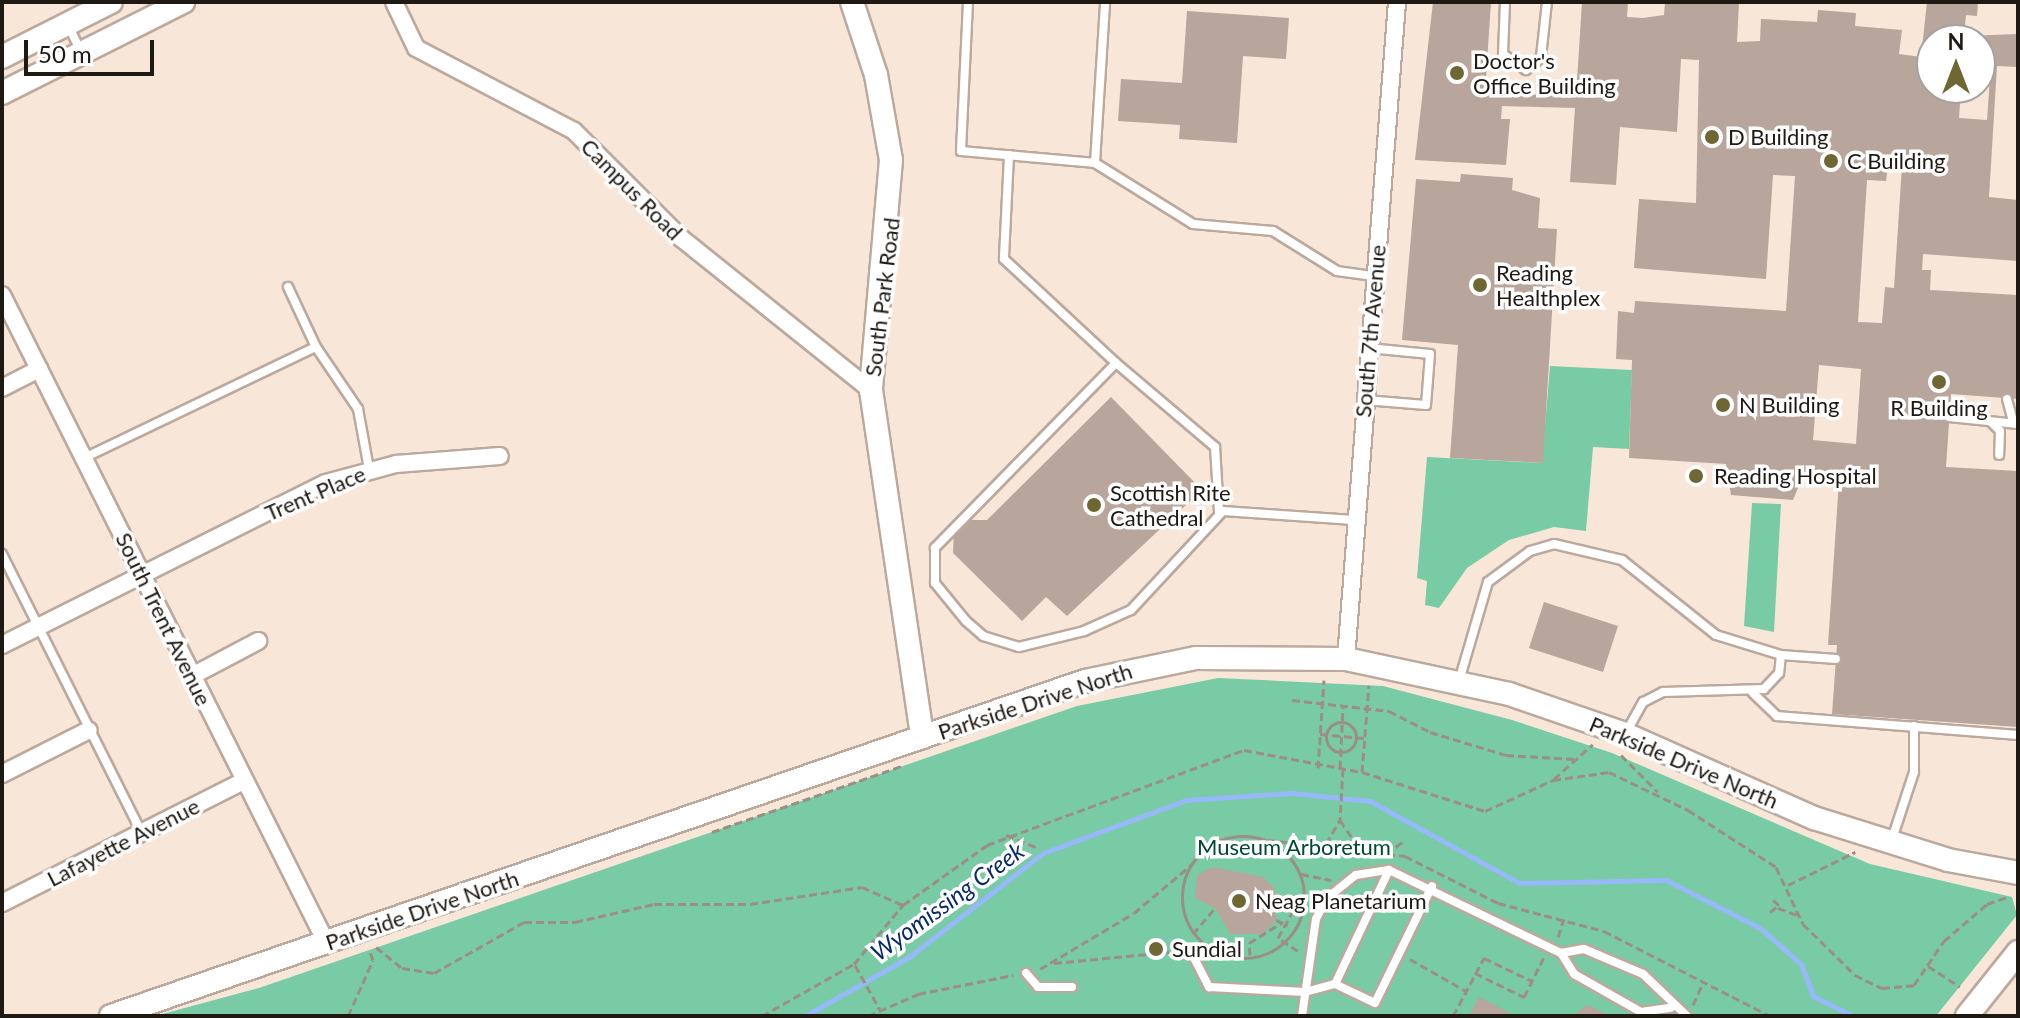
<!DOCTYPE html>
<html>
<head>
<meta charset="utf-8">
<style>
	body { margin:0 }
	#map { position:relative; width:2020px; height:1018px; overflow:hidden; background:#f8e6d9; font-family:Lato,sans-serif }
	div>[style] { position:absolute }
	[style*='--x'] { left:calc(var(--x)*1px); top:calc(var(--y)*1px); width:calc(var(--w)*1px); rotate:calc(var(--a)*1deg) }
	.green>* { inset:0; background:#78cba4 }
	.stream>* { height:5px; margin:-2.5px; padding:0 2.5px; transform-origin:2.5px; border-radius:2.5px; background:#97b9fa }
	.building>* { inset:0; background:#b8a59b }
	.path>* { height:3px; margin-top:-1.5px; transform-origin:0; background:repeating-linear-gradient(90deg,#9b8e84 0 8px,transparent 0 12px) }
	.path>.ring { margin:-1.5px; padding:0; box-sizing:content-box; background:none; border:3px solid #9b8e84; border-radius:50% }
	.roads { filter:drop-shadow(2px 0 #bba99d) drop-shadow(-2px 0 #bba99d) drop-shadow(0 2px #bba99d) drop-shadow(0 -2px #bba99d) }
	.lane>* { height:8px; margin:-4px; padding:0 4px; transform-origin:4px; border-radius:4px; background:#fff }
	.street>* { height:16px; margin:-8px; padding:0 8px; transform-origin:8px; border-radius:8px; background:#fff }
	.secondary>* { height:22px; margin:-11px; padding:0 11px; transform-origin:11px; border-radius:11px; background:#fff }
	.dots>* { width:22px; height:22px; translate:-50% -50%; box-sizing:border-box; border:4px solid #fff; border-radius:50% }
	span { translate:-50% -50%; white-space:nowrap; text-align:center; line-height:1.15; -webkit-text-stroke:7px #fff; paint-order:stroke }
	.poi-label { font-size:22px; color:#1f1914 }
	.left { translate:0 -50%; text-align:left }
	.street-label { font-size:22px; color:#1f1914 }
	.park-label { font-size:22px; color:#00482f }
	.water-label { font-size:24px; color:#082971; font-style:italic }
	.frame { position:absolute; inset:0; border:4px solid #1f1914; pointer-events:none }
	.north { position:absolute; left:1916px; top:24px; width:80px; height:80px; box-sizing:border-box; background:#fff; border:2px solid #a5a3a1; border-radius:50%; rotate:0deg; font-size:22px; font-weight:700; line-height:32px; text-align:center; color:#1f1914 }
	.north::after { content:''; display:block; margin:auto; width:28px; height:36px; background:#6e6733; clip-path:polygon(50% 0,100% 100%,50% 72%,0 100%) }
	.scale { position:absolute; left:24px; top:40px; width:130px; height:36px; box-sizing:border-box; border:4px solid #1f1914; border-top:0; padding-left:10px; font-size:24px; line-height:28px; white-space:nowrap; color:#1f1914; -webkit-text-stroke:6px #fff; paint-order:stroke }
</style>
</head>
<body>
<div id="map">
	<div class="green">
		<div style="clip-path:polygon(1550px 366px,1632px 370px,1629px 449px,1593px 447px,1586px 531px,1554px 527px,1509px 540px,1467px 568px,1439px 608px,1425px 605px,1427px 581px,1417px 578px,1427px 457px,1542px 463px)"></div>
		<div style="clip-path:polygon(1752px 503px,1781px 504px,1774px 632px,1744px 626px)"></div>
		<div style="clip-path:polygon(1218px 678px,1383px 686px,1512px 720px,1612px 753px,1870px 864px,2012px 897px,2017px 915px,1936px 1016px,155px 1016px,259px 988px,1077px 706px)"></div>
	</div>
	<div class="stream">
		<div style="--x:805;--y:1016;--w:120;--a:-29.6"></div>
		<div style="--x:909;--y:957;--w:170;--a:-37.8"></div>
		<div style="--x:1043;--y:853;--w:153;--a:-20.3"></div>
		<div style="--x:1186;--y:800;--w:106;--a:-3.8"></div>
		<div style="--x:1292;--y:793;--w:78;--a:5.9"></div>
		<div style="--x:1370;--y:801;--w:170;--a:28.8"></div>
		<div style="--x:1519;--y:883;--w:147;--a:-1.2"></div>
		<div style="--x:1666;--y:880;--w:106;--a:27.1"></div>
		<div style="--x:1760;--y:928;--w:55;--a:41.3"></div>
		<div style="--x:1801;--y:964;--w:34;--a:69"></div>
		<div style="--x:1813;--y:996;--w:45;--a:26.6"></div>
	</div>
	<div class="building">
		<div style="clip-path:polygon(evenodd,1433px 2px,1491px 2px,1485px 93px,1576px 96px,1582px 2px,1628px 2px,1627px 17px,1643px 18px,1664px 15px,1665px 2px,1739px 2px,1737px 42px,1760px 41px,1761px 19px,1817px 22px,1818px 10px,1856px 13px,1855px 26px,1902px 30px,1899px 54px,1921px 57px,1927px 2px,1978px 2px,1977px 16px,1966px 15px,1964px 36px,2018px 34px,2018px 67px,1997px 66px,1989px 197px,2018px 200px,2018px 261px,1923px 254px,1922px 270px,1931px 270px,1930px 290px,2018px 295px,2018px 399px,1951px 394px,1946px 467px,2018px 471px,2018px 727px,1832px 714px,1837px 645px,1828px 645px,1839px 481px,1802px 478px,1793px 500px,1731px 495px,1726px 464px,1629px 458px,1632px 360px,1616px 359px,1618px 311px,1634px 313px,1635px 301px,1786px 311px,1795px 176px,1773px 175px,1766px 279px,1634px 268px,1639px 199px,1696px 203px,1699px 60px,1681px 59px,1677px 132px,1620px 127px,1616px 185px,1570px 182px,1575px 108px,1502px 106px,1501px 119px,1510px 119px,1506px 165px,1415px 160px,1433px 2px,1932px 40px,1980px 40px,1980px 63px,1991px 64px,1987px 120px,1959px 118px,1961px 88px,1932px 88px,1932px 40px,1433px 2px,1888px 166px,1902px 166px,1894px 288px,1885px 287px,1882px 323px,1858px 322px,1867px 180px,1886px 181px,1888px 166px,1433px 2px,1819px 365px,1861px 369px,1856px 444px,1813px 440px,1819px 365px)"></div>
		<div style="clip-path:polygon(1187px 11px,1289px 18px,1286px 59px,1243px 56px,1237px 143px,1179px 139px,1180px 125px,1118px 121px,1121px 79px,1182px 83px)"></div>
		<div style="clip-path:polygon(1461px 174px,1513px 178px,1512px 190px,1540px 198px,1538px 228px,1557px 229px,1543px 463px,1450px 458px,1458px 345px,1402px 340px,1416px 179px,1460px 182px)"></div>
		<div style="clip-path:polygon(1111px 397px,1202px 490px,1067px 616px,1046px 597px,1022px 621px,953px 553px,954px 529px,962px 520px,987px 520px)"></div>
		<div style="clip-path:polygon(1544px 602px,1618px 626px,1603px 672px,1529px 648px)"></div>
		<div style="clip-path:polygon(1213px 867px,1263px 877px,1275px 889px,1276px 920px,1263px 934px,1230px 934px,1215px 908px,1195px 898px,1197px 875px)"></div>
		<div style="clip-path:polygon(1479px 997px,1515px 1016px,1469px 1016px)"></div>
		<div style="clip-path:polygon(1587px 1005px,1604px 1013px,1609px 1016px,1573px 1016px)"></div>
	</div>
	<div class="path">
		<div style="--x:1292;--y:700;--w:98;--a:6.5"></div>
		<div style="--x:1389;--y:711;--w:46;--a:27.1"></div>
		<div style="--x:1430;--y:732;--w:79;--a:16.8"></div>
		<div style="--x:1506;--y:755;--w:68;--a:3.4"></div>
		<div class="ring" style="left:1326px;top:722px;width:27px;height:27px"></div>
		<div style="--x:1320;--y:734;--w:44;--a:5.2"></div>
		<div style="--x:1621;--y:755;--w:52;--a:45"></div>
		<div style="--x:1318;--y:768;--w:88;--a:-86.1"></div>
		<div style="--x:1340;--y:768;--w:62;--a:-87.2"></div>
		<div style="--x:1343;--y:769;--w:51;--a:93.4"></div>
		<div style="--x:1340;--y:820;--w:32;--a:56"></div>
		<div style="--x:1362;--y:772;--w:87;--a:-85.4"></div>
		<div style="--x:1554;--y:779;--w:52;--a:-41.9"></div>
		<div style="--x:712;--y:832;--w:201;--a:-19.2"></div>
		<div style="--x:1006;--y:835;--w:35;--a:22"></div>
		<div class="ring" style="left:1182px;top:836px;width:119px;height:119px"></div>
		<div style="--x:1268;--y:840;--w:138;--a:6.7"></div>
		<div style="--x:1405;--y:856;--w:104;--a:26.8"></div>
		<div style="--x:1498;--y:903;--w:110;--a:14.8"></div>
		<div style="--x:1604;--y:931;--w:186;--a:27.1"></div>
		<div style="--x:1326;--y:844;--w:28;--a:-60"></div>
		<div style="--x:1386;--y:854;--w:22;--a:-36"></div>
		<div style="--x:1301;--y:874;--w:31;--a:11"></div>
		<div style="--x:1788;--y:885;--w:75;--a:-26.2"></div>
		<div style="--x:1778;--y:908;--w:23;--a:20"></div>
		<div style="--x:1770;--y:912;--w:11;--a:-38"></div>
		<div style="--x:1779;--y:905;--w:8;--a:-140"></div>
		<div style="--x:1276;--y:920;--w:13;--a:23"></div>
		<div style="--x:1193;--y:934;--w:34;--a:-50"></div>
		<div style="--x:1558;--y:937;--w:19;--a:-72"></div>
		<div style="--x:376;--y:947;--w:33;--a:39"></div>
		<div style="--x:402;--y:968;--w:32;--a:9"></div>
		<div style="--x:434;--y:973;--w:103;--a:-29.5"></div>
		<div style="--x:524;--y:922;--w:51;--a:0"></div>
		<div style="--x:575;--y:922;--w:81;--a:-12.8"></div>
		<div style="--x:654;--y:904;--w:96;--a:0"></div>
		<div style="--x:750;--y:904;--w:113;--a:-8.6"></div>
		<div style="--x:862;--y:887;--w:45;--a:23.7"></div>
		<div style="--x:1298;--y:951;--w:24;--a:-147"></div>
		<div style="--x:1278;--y:938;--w:31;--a:-61"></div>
		<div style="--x:1293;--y:911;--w:9;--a:18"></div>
		<div style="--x:1250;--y:955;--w:12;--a:-95"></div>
		<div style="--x:1249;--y:943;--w:39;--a:-32"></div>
		<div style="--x:1410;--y:959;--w:64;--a:29.7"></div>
		<div style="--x:1054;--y:963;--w:125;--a:-5.5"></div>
		<div style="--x:855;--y:965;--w:51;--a:60.9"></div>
		<div style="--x:1928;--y:966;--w:38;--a:33"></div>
		<div style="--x:1040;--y:969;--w:109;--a:-30.8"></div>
		<div style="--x:1134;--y:913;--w:75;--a:-40.1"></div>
		<div style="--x:1475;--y:973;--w:55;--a:26.1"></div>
		<div style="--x:1524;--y:997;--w:45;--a:-63.4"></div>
		<div style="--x:1693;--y:1005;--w:24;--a:-66"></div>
		<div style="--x:348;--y:1016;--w:61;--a:-65.9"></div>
		<div style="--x:373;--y:960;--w:12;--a:-110"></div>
		<div style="--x:762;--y:1016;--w:106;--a:-29.5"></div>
		<div style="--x:854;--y:964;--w:77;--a:-50.3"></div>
		<div style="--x:903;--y:905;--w:103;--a:-35.5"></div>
		<div style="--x:987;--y:845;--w:274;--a:-20.3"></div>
		<div style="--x:1244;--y:750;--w:120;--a:10.6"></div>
		<div style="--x:1362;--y:772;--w:129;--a:17.6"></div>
		<div style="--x:1485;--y:811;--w:75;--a:-24.5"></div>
		<div style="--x:1553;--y:780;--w:57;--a:-8.1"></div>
		<div style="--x:1609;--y:772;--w:88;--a:25.7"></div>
		<div style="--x:1688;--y:810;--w:105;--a:32.9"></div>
		<div style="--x:1776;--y:867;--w:63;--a:64.7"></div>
		<div style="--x:1803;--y:924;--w:73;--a:44.4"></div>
		<div style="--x:1855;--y:975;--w:30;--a:26"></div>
		<div style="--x:1882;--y:988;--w:32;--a:-5"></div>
		<div style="--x:1914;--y:985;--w:53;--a:-55.7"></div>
		<div style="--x:1944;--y:941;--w:57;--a:-40.7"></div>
		<div style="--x:1987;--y:904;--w:21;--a:-19"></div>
		<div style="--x:868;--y:1016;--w:55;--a:-23.7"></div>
		<div style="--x:918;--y:994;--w:97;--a:-11.3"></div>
		<div style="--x:1453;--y:1016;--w:66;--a:-61.9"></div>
		<div style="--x:1484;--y:958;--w:53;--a:25.6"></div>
	</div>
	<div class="roads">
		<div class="lane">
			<div style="--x:968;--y:2;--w:149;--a:92.7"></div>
			<div style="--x:961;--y:151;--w:135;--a:5.1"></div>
			<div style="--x:1095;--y:163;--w:115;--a:31.9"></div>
			<div style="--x:1193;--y:224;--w:80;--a:5"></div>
			<div style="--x:1273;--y:231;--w:75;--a:32"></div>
			<div style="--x:1337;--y:271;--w:37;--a:8"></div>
			<div style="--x:1505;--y:2;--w:52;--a:92.2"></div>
			<div style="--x:1503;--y:54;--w:28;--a:35"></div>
			<div style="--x:1526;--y:70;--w:20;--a:-41"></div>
			<div style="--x:1541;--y:57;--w:55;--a:-83.8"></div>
			<div style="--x:68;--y:25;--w:30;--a:64"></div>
			<div style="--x:1009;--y:155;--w:104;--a:92.8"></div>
			<div style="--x:1004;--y:259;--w:153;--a:42.9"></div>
			<div style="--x:1116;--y:363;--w:259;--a:134.4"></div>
			<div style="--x:935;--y:548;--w:35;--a:90"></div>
			<div style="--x:935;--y:583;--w:49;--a:50.8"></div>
			<div style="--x:966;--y:621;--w:23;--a:41"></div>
			<div style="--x:983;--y:636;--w:38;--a:17"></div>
			<div style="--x:1019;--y:647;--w:67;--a:-13.8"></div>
			<div style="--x:1084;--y:631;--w:51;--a:-24.1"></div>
			<div style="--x:1131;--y:610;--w:135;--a:-47.1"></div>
			<div style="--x:1223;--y:511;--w:131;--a:3.9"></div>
			<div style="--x:1095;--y:163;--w:161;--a:-86.4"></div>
			<div style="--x:288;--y:287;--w:66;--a:65"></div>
			<div style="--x:1116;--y:363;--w:130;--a:40.3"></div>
			<div style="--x:1215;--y:447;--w:65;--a:86.5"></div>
			<div style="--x:2007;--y:399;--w:24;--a:75"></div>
			<div style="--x:1365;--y:400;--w:61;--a:4.7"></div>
			<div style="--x:1426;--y:405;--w:51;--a:-85.5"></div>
			<div style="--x:1430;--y:354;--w:62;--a:-174.5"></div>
			<div style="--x:1949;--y:417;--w:69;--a:5.8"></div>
			<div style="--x:1992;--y:423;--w:11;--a:45"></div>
			<div style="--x:2000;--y:431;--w:24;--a:92"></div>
			<div style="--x:84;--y:458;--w:257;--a:-25.6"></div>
			<div style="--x:316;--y:347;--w:75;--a:55.9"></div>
			<div style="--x:358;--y:409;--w:61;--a:79.6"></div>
			<div style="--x:2;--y:554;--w:311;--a:63.4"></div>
			<div style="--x:1781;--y:655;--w:55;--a:4.2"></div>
			<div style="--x:1459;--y:681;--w:103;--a:-73.7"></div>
			<div style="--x:1488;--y:582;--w:52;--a:-36.4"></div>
			<div style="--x:1530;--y:551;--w:25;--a:-16"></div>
			<div style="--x:1554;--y:544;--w:70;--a:13.2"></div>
			<div style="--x:1622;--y:560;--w:120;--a:38.6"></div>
			<div style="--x:1716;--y:635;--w:68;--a:17.1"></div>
			<div style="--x:1781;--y:655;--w:18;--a:96"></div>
			<div style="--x:1779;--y:673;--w:22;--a:133"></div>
			<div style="--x:1764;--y:689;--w:101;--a:178.3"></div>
			<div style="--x:1663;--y:692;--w:22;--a:153"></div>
			<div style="--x:1643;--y:702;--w:33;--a:119"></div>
			<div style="--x:1753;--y:693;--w:33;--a:44"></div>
			<div style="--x:1777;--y:716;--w:241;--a:4.5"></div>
			<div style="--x:1891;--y:842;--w:74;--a:-71.8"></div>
			<div style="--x:1914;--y:772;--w:46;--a:-90"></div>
			<div style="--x:1389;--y:870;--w:126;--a:115.3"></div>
			<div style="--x:1335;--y:984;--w:44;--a:25.4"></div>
			<div style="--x:1375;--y:1003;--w:130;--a:-64"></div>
			<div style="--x:1190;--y:950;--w:42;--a:62.8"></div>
			<div style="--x:1209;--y:987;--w:96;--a:3"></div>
			<div style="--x:1305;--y:992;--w:31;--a:-15"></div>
			<div style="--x:1561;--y:953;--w:23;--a:-10"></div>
			<div style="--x:1584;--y:949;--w:64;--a:23"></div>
			<div style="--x:1643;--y:974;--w:61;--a:43.7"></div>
			<div style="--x:1026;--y:973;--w:18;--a:49"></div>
			<div style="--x:1038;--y:987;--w:34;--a:0"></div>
			<div style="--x:1302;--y:1016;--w:98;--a:-81.8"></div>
			<div style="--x:1316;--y:919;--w:22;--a:-63"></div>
			<div style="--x:1326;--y:899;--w:38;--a:-39"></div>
			<div style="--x:1356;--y:875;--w:33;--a:-9"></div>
			<div style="--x:1389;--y:870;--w:191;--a:25.8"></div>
			<div style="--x:1561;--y:953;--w:25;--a:58"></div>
			<div style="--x:1574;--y:974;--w:77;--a:29.6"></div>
			<div style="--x:1641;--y:1012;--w:30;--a:-8"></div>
		</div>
		<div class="street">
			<div style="--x:394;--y:2;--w:51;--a:64.4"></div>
			<div style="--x:416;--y:48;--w:178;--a:27.7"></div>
			<div style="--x:574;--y:131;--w:151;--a:45"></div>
			<div style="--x:681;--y:238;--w:243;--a:38.7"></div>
			<div style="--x:2;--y:295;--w:724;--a:63.4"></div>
			<div style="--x:2;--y:388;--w:42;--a:-27.2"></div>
			<div style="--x:2;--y:645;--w:362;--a:-26.6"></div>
			<div style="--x:326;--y:483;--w:73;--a:-15.2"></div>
			<div style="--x:396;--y:464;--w:104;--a:-4.4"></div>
			<div style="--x:1346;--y:659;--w:659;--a:-85.56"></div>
			<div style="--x:192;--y:676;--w:75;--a:-27.9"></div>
			<div style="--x:2;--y:774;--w:97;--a:-26.8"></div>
			<div style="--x:2;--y:903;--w:271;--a:-26.8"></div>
		</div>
		<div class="secondary">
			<div style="--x:852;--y:2;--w:77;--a:71.8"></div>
			<div style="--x:876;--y:75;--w:86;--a:80"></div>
			<div style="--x:891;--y:160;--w:231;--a:95"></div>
			<div style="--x:871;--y:390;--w:351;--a:81.6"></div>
			<div style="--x:2;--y:57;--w:122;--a:-26.8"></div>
			<div style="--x:2;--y:93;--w:203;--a:-26.7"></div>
			<div style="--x:111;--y:1016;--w:1030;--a:-18.98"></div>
			<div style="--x:1085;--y:681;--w:113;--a:-11.7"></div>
			<div style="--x:1196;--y:658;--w:150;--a:0.4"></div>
			<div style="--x:1346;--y:659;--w:167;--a:12.1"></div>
			<div style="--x:1509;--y:694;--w:123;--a:19"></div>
			<div style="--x:1625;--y:734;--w:207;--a:24"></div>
			<div style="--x:1814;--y:818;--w:140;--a:17.4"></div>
			<div style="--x:1948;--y:860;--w:71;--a:10.5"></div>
			<div style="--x:1967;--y:1016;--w:82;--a:-51.4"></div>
		</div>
	</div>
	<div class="dots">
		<div style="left:1457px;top:73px;background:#6e6733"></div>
		<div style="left:1712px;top:137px;background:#6e6733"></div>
		<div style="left:1831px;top:161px;background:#6e6733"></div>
		<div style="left:1480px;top:285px;background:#6e6733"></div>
		<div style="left:1939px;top:382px;background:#6e6733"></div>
		<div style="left:1723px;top:405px;background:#6e6733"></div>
		<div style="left:1696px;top:476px;background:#6e6733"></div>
		<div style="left:1094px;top:505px;background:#6e6733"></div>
		<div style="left:1239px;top:901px;background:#6e6733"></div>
		<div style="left:1156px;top:949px;background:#6e6733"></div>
	</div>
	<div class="poi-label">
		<span class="left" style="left:1473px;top:73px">Doctor's<br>Office Building</span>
		<span class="left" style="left:1728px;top:137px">D Building</span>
		<span class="left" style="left:1847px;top:161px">C Building</span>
		<span class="left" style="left:1496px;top:285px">Reading<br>Healthplex</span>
		<span class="left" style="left:1739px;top:405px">N Building</span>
		<span style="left:1939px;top:408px">R Building</span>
		<span class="left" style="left:1714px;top:476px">Reading Hospital</span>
		<span class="left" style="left:1110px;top:505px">Scottish Rite<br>Cathedral</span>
		<span class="left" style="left:1255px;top:901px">Neag Planetarium</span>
		<span class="left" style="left:1172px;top:949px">Sundial</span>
	</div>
	<div class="street-label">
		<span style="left:632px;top:189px;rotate:45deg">Campus Road</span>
		<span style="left:882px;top:297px;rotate:-83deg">South Park Road</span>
		<span style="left:1370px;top:331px;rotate:-85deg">South 7th Avenue</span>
		<span style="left:315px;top:493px;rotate:-23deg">Trent Place</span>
		<span style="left:164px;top:619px;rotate:64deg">South Trent Avenue</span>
		<span style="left:1035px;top:701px;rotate:-18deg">Parkside Drive North</span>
		<span style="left:1684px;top:762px;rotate:23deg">Parkside Drive North</span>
		<span style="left:123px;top:842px;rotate:-27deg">Lafayette Avenue</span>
		<span style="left:422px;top:910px;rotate:-19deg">Parkside Drive North</span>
	</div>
	<div class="park-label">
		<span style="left:1294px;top:847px">Museum Arboretum</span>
	</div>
	<div class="water-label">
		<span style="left:947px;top:901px;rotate:-36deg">Wyomissing Creek</span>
	</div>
	<div class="frame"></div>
	<div class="north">N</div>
	<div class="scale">50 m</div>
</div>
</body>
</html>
